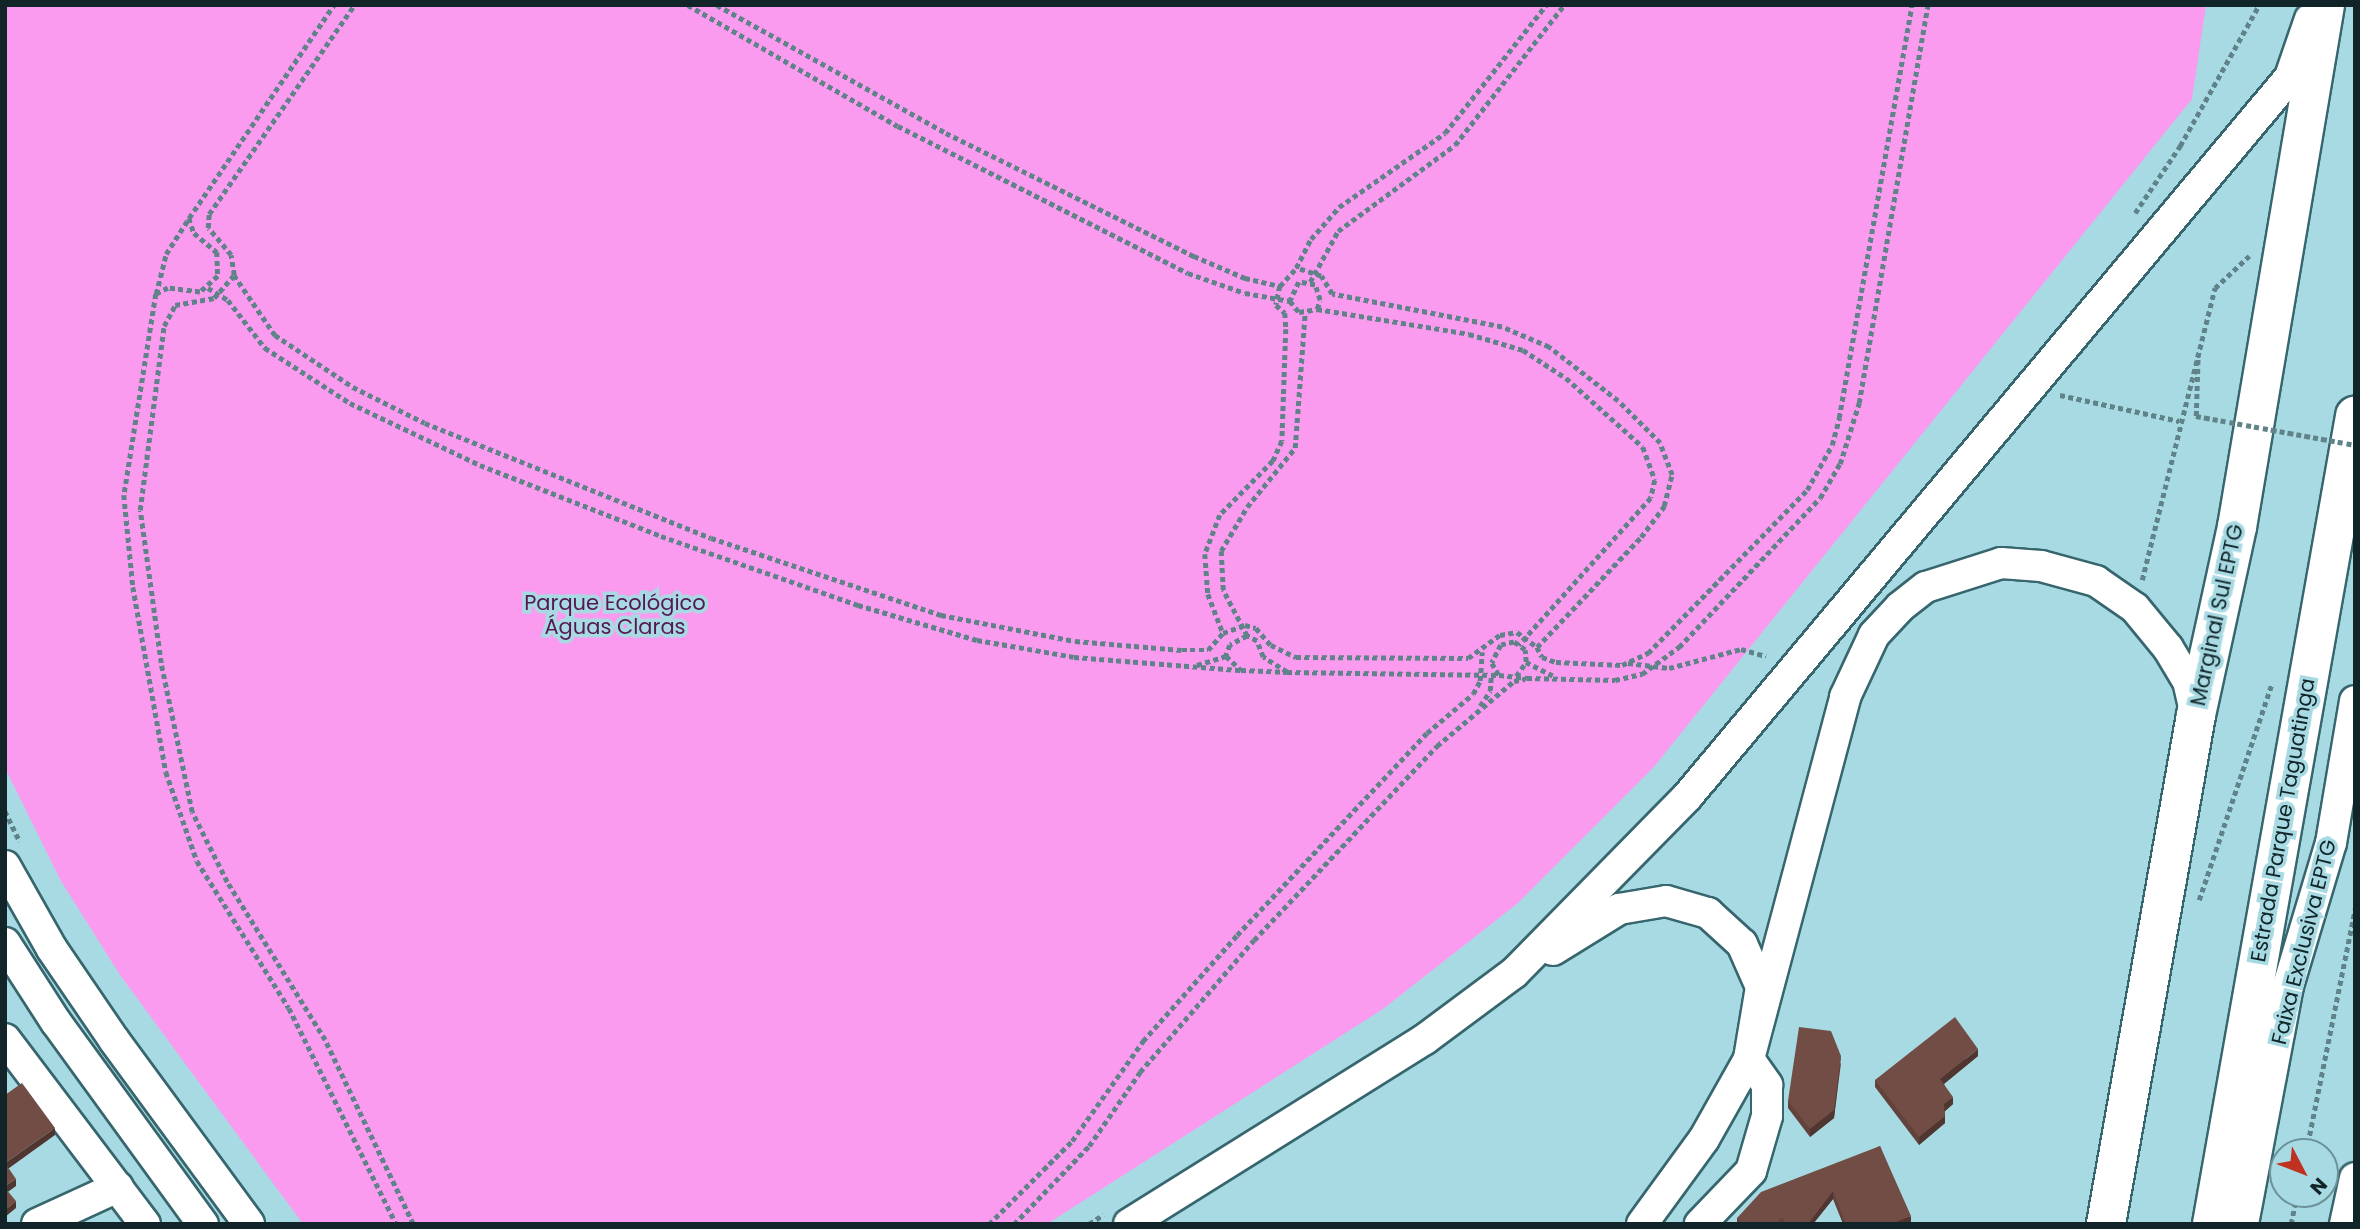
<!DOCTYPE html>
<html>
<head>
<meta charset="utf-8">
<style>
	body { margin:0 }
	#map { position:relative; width:2360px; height:1229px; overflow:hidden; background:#a8dae3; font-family:Poppins,sans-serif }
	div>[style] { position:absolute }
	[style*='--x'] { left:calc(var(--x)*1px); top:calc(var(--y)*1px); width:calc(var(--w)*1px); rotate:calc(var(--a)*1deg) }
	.green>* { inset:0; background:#fa9bf0 }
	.path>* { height:4.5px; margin-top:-2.25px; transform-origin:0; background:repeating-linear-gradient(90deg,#60838a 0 5px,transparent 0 8.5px) }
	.roads { filter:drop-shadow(2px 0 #37666e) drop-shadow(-2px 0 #37666e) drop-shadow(0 2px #37666e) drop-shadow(0 -2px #37666e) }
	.minor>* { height:30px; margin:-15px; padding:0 15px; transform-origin:15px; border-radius:15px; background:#fff }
	.major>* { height:38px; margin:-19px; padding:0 19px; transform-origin:19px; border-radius:19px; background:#fff }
	.highway>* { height:38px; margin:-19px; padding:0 19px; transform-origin:19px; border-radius:19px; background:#fff }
	.path-bridge>* { height:4.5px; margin-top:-2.25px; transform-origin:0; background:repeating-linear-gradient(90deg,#60838a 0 5px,transparent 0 8.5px) }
	.wall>* { inset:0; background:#62423c }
	.shaded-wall>* { inset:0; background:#503631 }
	.building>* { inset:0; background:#724d46 }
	span { translate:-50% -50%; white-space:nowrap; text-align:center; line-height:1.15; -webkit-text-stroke:7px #a8dae3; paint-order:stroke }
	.park-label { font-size:21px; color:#561852 }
	.street-label { font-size:21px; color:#112529 }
	.frame { position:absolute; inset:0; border:7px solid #112529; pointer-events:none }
	.north { position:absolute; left:2269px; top:1138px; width:70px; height:70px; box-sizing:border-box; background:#a8dae3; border:2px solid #6c9299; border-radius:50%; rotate:132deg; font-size:19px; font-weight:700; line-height:28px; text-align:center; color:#112529 }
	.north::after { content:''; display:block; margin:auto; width:24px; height:32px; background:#bf3222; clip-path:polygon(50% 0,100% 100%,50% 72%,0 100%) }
</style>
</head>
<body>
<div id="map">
	<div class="green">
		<div style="clip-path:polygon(5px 5px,2206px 5px,2192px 99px,1653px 768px,1518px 903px,1383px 1009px,1047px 1224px,303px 1224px,120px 975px,61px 881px,5px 768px)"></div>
	</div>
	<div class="path">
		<div style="--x:688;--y:5;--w:242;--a:30"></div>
		<div style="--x:898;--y:126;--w:325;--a:26.9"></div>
		<div style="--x:1188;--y:273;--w:60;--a:19.3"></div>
		<div style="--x:1245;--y:293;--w:46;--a:10.1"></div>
		<div style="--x:717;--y:5;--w:262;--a:29.2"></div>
		<div style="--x:946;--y:133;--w:277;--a:26.4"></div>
		<div style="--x:1194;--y:256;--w:56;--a:23.3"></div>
		<div style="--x:1245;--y:278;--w:36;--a:13"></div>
		<div style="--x:1280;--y:286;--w:24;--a:-48"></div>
		<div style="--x:1296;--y:268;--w:33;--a:-63"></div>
		<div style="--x:1311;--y:239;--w:43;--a:-48.8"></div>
		<div style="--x:1339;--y:207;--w:129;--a:-34.9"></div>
		<div style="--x:1445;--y:133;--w:163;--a:-51.7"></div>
		<div style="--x:2135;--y:213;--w:81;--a:-56.1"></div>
		<div style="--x:2180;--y:146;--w:162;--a:-60.7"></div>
		<div style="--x:189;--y:218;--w:258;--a:-55.8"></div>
		<div style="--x:189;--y:218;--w:16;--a:72"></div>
		<div style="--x:194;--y:233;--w:30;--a:40"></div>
		<div style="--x:217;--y:252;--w:24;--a:88"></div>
		<div style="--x:218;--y:276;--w:24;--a:138"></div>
		<div style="--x:200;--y:292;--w:32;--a:-173"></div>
		<div style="--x:168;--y:288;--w:13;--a:153"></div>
		<div style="--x:156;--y:294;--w:41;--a:-76"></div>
		<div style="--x:166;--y:254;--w:43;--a:-57.4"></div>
		<div style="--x:234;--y:275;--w:20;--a:-99"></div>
		<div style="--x:231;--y:255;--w:35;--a:-130"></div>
		<div style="--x:208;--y:228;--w:14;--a:-86"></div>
		<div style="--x:209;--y:214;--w:254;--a:-55.2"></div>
		<div style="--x:1310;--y:282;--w:58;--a:-61.2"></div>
		<div style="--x:1338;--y:231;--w:145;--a:-36.3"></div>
		<div style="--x:1455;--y:145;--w:177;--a:-52.1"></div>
		<div style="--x:1280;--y:286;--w:19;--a:102"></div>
		<div style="--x:1276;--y:305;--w:12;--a:42"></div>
		<div style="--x:1285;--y:313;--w:16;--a:86"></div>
		<div style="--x:1286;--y:329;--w:112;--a:92"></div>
		<div style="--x:1282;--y:441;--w:22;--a:114"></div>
		<div style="--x:1273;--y:461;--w:76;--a:134.5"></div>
		<div style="--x:1220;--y:515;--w:42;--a:111"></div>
		<div style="--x:1205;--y:554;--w:40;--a:85.7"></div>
		<div style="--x:1208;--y:594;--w:42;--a:69"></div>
		<div style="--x:1223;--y:633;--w:23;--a:-20"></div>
		<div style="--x:1245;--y:625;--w:11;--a:15"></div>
		<div style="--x:1256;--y:628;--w:23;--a:49"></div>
		<div style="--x:1271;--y:645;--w:28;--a:26"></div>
		<div style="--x:1296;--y:657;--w:172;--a:0.3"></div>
		<div style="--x:1468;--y:658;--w:39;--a:-36"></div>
		<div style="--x:1500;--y:635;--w:17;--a:-10"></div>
		<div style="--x:1517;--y:632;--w:25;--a:37"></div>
		<div style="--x:1537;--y:647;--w:151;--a:-46.6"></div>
		<div style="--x:1641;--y:537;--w:39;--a:-53"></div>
		<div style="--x:1664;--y:506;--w:32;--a:-76"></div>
		<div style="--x:1672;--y:475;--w:34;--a:-111"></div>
		<div style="--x:1660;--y:443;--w:59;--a:-135"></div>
		<div style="--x:1618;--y:401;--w:88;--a:-142"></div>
		<div style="--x:1549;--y:347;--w:51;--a:-156.9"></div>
		<div style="--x:1502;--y:327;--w:173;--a:-169"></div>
		<div style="--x:1332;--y:294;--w:21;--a:-121"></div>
		<div style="--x:1321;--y:276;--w:26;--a:-162"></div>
		<div style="--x:208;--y:288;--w:23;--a:31"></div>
		<div style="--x:228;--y:300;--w:61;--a:52.4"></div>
		<div style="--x:265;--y:348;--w:101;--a:32.9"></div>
		<div style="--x:350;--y:403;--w:144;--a:25.5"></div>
		<div style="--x:480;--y:465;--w:194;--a:21.4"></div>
		<div style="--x:661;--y:536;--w:209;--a:19.3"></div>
		<div style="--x:858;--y:605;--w:124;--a:16.4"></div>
		<div style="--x:977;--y:640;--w:98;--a:9.9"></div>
		<div style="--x:1074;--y:657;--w:168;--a:4.5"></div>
		<div style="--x:156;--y:294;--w:204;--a:99"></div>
		<div style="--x:124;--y:495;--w:92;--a:84.4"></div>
		<div style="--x:133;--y:587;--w:188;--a:79.9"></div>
		<div style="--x:166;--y:772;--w:94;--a:70.8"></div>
		<div style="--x:197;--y:861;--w:173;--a:58"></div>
		<div style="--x:289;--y:1008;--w:241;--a:63.6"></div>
		<div style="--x:1317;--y:309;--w:9;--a:-72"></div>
		<div style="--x:1320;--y:300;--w:16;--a:-108"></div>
		<div style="--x:1315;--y:285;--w:16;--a:-169"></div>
		<div style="--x:1299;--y:282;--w:21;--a:115"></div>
		<div style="--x:1290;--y:301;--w:14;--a:51"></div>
		<div style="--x:1299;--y:312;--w:18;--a:-9"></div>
		<div style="--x:1317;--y:309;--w:154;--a:9.3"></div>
		<div style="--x:1469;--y:334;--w:56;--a:16.5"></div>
		<div style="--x:1523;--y:350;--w:51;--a:33.1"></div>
		<div style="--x:1566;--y:378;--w:103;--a:41.9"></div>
		<div style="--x:1643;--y:447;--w:35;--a:70"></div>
		<div style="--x:1655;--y:480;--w:18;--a:103"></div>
		<div style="--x:1651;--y:498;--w:198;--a:131.9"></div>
		<div style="--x:2060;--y:395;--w:122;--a:12.3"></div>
		<div style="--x:2196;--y:416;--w:62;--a:-88.2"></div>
		<div style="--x:2142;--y:580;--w:301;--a:-76"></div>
		<div style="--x:2215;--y:288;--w:47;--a:-43.3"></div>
		<div style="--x:1247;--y:636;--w:52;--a:-117.6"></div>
		<div style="--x:1223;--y:590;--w:39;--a:-93"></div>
		<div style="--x:1221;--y:551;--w:51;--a:-59.4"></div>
		<div style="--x:1247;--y:507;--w:76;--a:-50.9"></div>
		<div style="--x:1295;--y:448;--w:135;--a:-85.8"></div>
		<div style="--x:1537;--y:647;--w:11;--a:63"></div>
		<div style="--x:1542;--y:657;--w:15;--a:20"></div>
		<div style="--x:1556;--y:662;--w:66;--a:2.6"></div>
		<div style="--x:1622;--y:665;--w:29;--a:-25"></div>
		<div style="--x:1648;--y:653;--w:228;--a:-45.7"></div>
		<div style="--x:1807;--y:490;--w:51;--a:-60.9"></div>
		<div style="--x:1832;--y:445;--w:28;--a:-75"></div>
		<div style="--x:1839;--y:418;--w:419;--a:-80"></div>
		<div style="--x:1526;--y:662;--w:30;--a:27"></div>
		<div style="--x:1628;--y:663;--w:41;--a:7"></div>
		<div style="--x:1669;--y:668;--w:74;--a:-14.8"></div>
		<div style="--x:1741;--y:649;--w:26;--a:16"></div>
		<div style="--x:1197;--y:665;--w:30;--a:-17"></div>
		<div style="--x:1287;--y:672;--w:28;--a:-148"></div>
		<div style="--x:1263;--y:657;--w:17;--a:-111"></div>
		<div style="--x:1257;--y:641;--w:11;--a:-153"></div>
		<div style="--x:1247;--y:636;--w:19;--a:152"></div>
		<div style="--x:1230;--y:645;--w:12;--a:110"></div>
		<div style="--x:1226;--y:656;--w:21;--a:43"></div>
		<div style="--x:1241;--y:670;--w:46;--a:2.5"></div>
		<div style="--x:1287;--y:672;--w:211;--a:0.8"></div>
		<div style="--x:1516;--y:676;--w:17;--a:-54"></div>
		<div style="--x:1526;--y:662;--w:12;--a:-95"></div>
		<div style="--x:1525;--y:650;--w:14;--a:-144"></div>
		<div style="--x:1514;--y:642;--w:13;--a:167"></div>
		<div style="--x:1501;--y:645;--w:20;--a:117"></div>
		<div style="--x:1492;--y:663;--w:14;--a:60"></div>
		<div style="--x:1499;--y:675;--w:28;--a:6"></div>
		<div style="--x:1527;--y:678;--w:88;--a:1.3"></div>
		<div style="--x:1615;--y:680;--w:28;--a:-13"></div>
		<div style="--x:1642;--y:674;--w:46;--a:-36.1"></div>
		<div style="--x:1679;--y:647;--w:205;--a:-46.6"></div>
		<div style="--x:1820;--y:498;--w:39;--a:-60"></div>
		<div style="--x:1840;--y:464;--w:64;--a:-72.7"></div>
		<div style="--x:1859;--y:403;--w:404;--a:-80.2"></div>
		<div style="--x:1480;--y:706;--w:18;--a:-56"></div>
		<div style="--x:1490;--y:691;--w:16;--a:-86"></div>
		<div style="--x:5;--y:811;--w:34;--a:64"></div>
		<div style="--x:2199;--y:900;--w:226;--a:-71.4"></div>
		<div style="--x:2306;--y:1152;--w:249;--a:-78.6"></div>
		<div style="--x:413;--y:1224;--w:204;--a:-115.6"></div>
		<div style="--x:325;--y:1040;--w:186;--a:-121.8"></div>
		<div style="--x:227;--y:882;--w:78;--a:-116.6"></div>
		<div style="--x:192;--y:812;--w:152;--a:-101.8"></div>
		<div style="--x:161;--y:663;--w:154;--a:-97.8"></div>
		<div style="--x:140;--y:510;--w:186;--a:-82.6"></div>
		<div style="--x:164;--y:326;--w:24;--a:-62"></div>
		<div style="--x:175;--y:305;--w:40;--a:-10"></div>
		<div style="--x:214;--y:298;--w:30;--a:-49"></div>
		<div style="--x:234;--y:275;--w:73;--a:55.7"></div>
		<div style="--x:275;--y:335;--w:94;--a:33.7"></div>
		<div style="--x:353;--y:387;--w:80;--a:26.6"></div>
		<div style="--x:425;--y:423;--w:308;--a:21.9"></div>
		<div style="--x:711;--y:538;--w:243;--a:18.5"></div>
		<div style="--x:941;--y:615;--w:136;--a:11"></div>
		<div style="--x:1075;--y:641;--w:107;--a:4.8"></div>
		<div style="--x:1182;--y:650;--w:26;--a:0"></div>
		<div style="--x:1208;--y:650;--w:23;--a:-49"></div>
		<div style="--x:989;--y:1224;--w:117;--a:-45"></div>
		<div style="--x:1072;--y:1141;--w:123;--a:-54.6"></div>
		<div style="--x:1143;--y:1041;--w:142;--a:-48.4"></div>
		<div style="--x:1237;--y:935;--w:277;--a:-46.8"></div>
		<div style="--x:1427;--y:733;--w:60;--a:-40.3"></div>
		<div style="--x:1473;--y:694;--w:15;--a:-62"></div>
		<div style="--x:1480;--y:681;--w:29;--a:-86"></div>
		<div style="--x:1014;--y:1224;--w:108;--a:-46.1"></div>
		<div style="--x:1089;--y:1146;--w:90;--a:-55.4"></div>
		<div style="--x:1140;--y:1072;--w:174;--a:-49.2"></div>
		<div style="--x:1254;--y:940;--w:267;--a:-46.7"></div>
		<div style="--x:1437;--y:746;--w:101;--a:-40.2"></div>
		<div style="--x:1514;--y:681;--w:11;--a:-10"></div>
		<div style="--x:1089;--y:1224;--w:17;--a:-33"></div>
		<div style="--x:2291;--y:1224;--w:31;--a:-79"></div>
	</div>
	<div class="roads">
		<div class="minor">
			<div style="--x:5;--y:866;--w:95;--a:60.5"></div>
			<div style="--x:52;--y:949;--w:110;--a:55.7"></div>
			<div style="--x:114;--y:1040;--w:228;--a:53.7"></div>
			<div style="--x:5;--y:943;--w:94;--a:57.2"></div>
			<div style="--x:56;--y:1022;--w:250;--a:54"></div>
			<div style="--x:1553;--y:950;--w:78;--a:-31.8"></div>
			<div style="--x:1619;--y:909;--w:48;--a:-9.7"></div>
			<div style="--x:1666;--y:901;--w:44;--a:15.9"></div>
			<div style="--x:1708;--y:913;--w:46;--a:42.4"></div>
			<div style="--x:1742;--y:944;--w:47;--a:66.2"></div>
			<div style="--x:1761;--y:987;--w:73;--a:99.5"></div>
			<div style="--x:1749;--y:1059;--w:32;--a:55"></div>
			<div style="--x:1767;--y:1085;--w:31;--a:90"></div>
			<div style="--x:1767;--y:1116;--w:57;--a:106.2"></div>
			<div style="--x:1751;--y:1171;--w:74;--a:133.9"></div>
			<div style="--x:5;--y:1039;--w:232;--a:52.9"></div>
			<div style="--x:37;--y:1224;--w:89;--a:-24.6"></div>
			<div style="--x:1129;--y:1224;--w:349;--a:-32"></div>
			<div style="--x:1425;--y:1039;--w:111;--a:-36.6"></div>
			<div style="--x:1514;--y:973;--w:247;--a:-45.5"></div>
			<div style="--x:1687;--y:797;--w:939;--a:-50.05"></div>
			<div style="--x:2290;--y:77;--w:61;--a:-71"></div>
			<div style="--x:1642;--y:1224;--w:105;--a:-53.9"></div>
			<div style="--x:1704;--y:1139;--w:92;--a:-60.6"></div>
			<div style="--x:1749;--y:1059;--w:375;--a:-75.1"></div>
			<div style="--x:1845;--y:697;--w:68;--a:-64.9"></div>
			<div style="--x:1874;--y:635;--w:38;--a:-47"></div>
			<div style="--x:1900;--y:607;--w:33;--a:-38"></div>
			<div style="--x:1926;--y:587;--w:79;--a:-17.7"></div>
			<div style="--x:2001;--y:563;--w:40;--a:4.3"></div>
			<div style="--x:2041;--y:566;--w:57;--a:15.3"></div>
			<div style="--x:2096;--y:581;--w:47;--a:34.7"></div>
			<div style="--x:2135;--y:608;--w:52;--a:50.5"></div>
			<div style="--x:2168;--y:648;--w:39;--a:59"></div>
			<div style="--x:2188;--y:681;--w:35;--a:77"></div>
			<div style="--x:2243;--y:1224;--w:242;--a:-79.3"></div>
			<div style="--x:2288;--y:986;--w:149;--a:-73.3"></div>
			<div style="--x:2331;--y:843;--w:144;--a:-80.4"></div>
			<div style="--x:2345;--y:1224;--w:47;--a:-77.7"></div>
		</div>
		<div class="major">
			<div style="--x:2106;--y:1224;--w:517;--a:-79.97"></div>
			<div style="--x:2196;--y:715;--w:192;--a:-77.7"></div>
			<div style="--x:2237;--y:527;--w:529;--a:-80.43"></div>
		</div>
		<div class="highway">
			<div style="--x:2212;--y:1224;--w:821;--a:-79.96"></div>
		</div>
	</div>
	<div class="path-bridge">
		<div style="--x:2196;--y:416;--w:162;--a:10.3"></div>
	</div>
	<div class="wall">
		<div style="clip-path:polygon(1978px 1056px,1944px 1084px,1953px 1104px,1945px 1111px,1945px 1123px,1919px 1145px,1875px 1087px,1875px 1080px)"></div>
		<div style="clip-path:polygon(1841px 1063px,1834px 1118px,1810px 1137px,1788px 1108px,1788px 1101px)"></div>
		<div style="clip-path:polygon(1880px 1146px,1911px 1223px,1843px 1224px,1833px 1199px,1813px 1224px,1737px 1224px,1737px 1218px)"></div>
	</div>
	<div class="shaded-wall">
		<div style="clip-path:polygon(1978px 1049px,1978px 1056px,1940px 1087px,1940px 1079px)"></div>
		<div style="clip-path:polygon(1841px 1056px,1834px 1118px,1810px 1137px,1810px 1129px)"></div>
		<div style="clip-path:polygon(1953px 1097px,1953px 1104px,1944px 1112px,1944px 1104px)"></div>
		<div style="clip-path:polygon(1945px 1116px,1945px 1123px,1919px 1145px,1919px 1137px)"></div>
		<div style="clip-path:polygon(55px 1128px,55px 1135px,5px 1171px,5px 1163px)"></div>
		<div style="clip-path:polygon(16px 1179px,16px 1186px,5px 1194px,5px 1186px)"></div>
		<div style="clip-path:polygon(1833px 1191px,1833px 1199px,1813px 1224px,1808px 1224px)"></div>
		<div style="clip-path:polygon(16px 1201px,16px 1208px,5px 1217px,5px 1210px)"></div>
		<div style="clip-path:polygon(1911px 1216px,1911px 1223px,1909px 1224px,1891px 1224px)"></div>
	</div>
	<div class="building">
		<div style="clip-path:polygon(1955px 1017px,1978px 1049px,1940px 1079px,1953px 1097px,1944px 1104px,1945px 1116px,1919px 1137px,1875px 1080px)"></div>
		<div style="clip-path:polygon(1799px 1027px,1831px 1031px,1841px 1056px,1834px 1110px,1810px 1129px,1788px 1101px)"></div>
		<div style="clip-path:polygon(22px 1083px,55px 1128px,5px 1163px,16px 1179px,5px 1186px,5px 1095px)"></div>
		<div style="clip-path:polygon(1880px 1146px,1911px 1216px,1891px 1224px,1846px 1224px,1833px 1191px,1808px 1224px,1788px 1224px,1781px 1218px,1776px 1224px,1744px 1224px,1737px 1218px,1761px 1192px)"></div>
		<div style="clip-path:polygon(5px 1188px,16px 1201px,5px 1210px)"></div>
	</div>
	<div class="park-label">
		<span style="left:615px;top:615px">Parque Ecológico<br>Águas Claras</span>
	</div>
	<div class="street-label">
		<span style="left:2217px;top:615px;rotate:-78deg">Marginal Sul EPTG</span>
		<span style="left:2283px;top:820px;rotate:-80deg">Estrada Parque Taguatinga</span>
		<span style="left:2304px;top:942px;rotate:-76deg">Faixa Exclusiva EPTG</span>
	</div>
	<div class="frame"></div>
	<div class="north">N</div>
</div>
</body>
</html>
